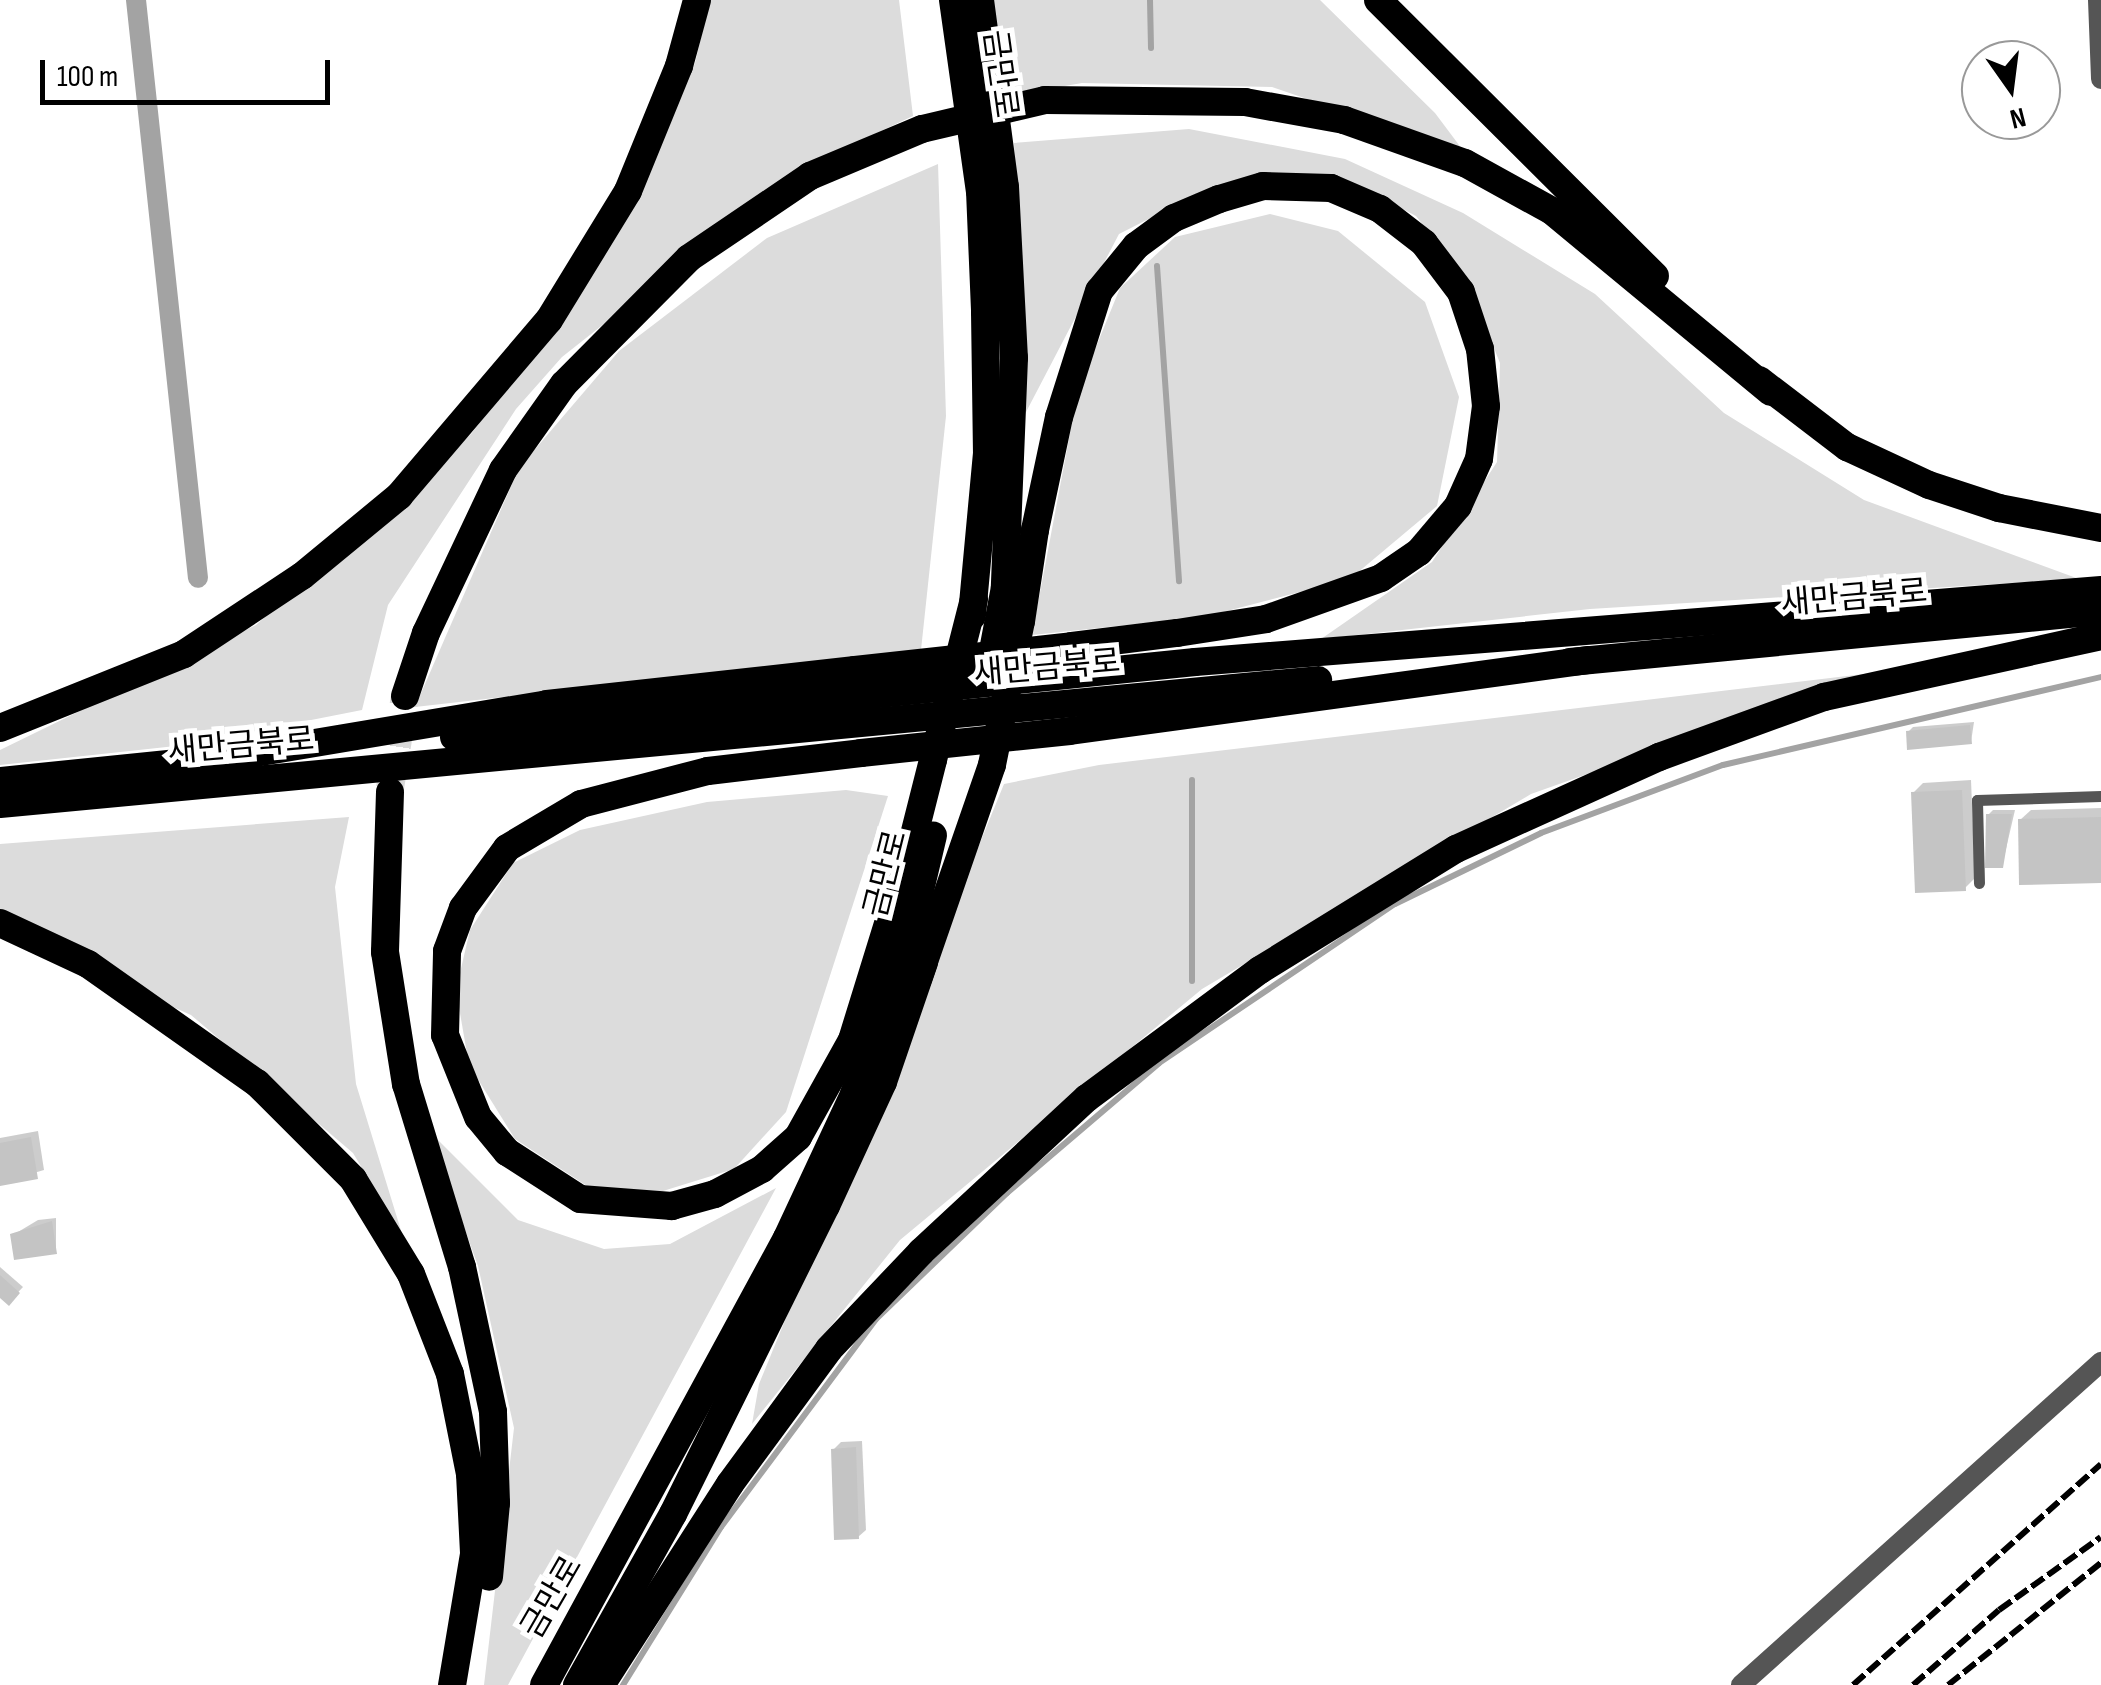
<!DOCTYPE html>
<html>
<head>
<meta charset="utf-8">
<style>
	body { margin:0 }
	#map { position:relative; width:2101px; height:1685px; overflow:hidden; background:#fff; font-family:"Sofia Sans Condensed","Noto Sans KR",sans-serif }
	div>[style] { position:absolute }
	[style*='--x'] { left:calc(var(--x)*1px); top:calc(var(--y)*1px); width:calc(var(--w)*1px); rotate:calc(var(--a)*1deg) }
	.green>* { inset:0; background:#dcdcdc }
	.shadow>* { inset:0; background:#0003 }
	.stream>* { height:6px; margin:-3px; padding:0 3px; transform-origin:3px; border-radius:3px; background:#a3a3a3 }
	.canal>* { height:20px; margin:-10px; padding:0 10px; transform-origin:10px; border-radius:10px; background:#a3a3a3 }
	.building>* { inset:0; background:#c4c4c4 }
	.trunk-tunnel>* { height:28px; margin-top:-14px; transform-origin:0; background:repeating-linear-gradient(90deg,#d9d9d9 0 28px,transparent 0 42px) }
	.service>* { height:11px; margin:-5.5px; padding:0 5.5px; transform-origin:5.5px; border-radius:5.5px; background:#555 }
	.tertiary>* { height:20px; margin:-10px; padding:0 10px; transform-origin:10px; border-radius:10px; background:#555 }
	.trunk>* { height:28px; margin:-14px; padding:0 14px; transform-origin:14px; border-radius:14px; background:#000 }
	.rail>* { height:6px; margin-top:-3px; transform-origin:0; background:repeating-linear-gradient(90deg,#000 0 15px,transparent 0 20px) }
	span { translate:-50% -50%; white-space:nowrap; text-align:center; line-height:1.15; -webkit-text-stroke:10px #fff; paint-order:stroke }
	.street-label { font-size:32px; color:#000 }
	.north { position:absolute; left:1961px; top:40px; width:100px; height:100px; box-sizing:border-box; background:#fff; border:2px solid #999; border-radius:50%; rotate:166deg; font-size:28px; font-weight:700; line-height:40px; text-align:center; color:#000 }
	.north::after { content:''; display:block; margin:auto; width:35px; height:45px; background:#000; clip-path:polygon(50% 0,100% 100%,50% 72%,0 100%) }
	.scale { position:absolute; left:40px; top:60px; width:290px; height:45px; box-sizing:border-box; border:5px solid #000; border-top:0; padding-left:12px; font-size:30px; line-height:35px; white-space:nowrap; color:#000; -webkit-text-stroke:8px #fff; paint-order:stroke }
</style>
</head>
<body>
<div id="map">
	<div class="green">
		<div style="clip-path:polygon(710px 0,899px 0,913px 116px,800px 169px,562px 357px,516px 409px,388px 605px,362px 710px,185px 745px,0 765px,0 750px,256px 625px,471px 434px,582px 289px,695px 63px)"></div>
		<div style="clip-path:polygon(987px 0,1320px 0,1435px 113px,1465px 153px,1272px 87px,1082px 83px,1008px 96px)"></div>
		<div style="clip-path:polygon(1189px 129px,1345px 159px,1463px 213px,1595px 294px,1724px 413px,1864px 500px,2079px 579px,1590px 609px,1321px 639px,1432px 562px,1497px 462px,1500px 363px,1467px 281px,1416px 216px,1357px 185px,1198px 194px,1119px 234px,1025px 414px,1014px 143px)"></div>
		<div style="clip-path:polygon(938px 164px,946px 416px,921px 650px,415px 707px,519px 468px,619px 351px,767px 238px)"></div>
		<div style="clip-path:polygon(1270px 214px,1338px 231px,1425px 302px,1459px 397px,1437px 506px,1350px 579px,1204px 617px,1032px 635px,1078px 391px,1120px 288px,1175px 237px)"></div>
		<div style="clip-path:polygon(1872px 673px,1531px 794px,1202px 989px,900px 1240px,752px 1424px,759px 1384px,1004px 784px,1099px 765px)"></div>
		<div style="clip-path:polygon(846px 790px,888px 796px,786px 1112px,734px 1169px,663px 1191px,590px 1188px,515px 1139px,469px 1065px,456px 990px,470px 930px,513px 863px,580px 830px,707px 802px)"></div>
		<div style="clip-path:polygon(349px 817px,335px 887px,356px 1084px,403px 1237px,353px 1153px,191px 1015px,0 930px,0 844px)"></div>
		<div style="clip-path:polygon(430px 1132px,518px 1220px,604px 1249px,670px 1244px,776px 1188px,508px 1685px,484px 1685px,514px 1428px,478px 1266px)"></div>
	</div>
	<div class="shadow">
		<div style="clip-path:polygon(1974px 722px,1971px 742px,1908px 732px,1913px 727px)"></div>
		<div style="clip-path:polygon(1971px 780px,1975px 878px,1965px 888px,1913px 793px,1923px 783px)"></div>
		<div style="clip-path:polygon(2101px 808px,2101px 880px,2020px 820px,2031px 810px)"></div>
		<div style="clip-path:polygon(1993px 810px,2015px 810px,2002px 866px,1988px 815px)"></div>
		<div style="clip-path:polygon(38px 1131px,44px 1170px,0 1183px,0 1138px)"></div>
		<div style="clip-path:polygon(56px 1218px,56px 1251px,13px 1235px,38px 1220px)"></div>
		<div style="clip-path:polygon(0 1267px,23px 1287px,9px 1302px,0 1295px)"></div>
		<div style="clip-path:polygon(862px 1441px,866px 1530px,858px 1537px,833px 1450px,841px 1442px)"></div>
	</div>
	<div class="stream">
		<div style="--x:1150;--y:0;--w:48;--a:88.8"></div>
		<div style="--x:1157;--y:266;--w:316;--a:86"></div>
		<div style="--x:1192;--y:981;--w:201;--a:-90"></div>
		<div style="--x:623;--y:1685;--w:186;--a:-58.2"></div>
		<div style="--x:721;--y:1527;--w:259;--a:-53.3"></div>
		<div style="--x:876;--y:1319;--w:182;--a:-43.9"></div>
		<div style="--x:1007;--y:1193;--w:200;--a:-40.5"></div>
		<div style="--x:1159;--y:1063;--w:285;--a:-34"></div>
		<div style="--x:1395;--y:904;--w:162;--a:-25.9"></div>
		<div style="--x:1541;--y:833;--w:194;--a:-20.5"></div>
		<div style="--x:1723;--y:765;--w:388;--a:-13.1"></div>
	</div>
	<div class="canal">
		<div style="--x:136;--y:0;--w:581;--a:83.88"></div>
	</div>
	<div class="building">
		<div style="clip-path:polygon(1970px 725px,1972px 744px,1907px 750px,1906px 731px)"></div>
		<div style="clip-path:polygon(1962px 790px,1966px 891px,1915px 893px,1911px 792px)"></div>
		<div style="clip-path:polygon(1986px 814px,2012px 814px,2003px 868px,1985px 868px)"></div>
		<div style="clip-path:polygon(2101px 817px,2101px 883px,2019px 885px,2018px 819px)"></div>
		<div style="clip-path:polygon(31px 1137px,38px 1179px,0 1186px,0 1143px)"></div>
		<div style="clip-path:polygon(52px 1221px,57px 1254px,14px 1260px,10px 1234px)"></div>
		<div style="clip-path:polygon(0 1275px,20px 1293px,9px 1306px,0 1298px)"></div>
		<div style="clip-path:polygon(856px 1447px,859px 1539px,834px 1540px,831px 1449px)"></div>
	</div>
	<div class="trunk-tunnel">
		<div style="--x:390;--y:788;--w:93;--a:-80.7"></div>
	</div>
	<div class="service">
		<div style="--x:1979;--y:883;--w:83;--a:-91.4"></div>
		<div style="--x:1977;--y:800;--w:124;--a:-1.8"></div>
	</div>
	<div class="tertiary">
		<div style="--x:2098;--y:0;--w:79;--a:87.8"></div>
		<div style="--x:1741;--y:1685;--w:484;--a:-41.9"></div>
	</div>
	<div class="trunk">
		<div style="--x:953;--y:0;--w:193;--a:82"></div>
		<div style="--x:980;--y:191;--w:121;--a:87.6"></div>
		<div style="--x:985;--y:312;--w:141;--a:89.2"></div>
		<div style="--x:987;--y:453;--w:164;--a:95.3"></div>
		<div style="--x:980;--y:0;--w:189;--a:82.4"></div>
		<div style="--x:1005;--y:187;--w:171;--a:87"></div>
		<div style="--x:1014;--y:358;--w:229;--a:92.3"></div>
		<div style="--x:1005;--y:587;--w:86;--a:100.7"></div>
		<div style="--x:1378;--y:0;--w:391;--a:44.9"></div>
		<div style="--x:1759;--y:380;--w:111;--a:37.3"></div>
		<div style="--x:1847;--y:447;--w:90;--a:24.9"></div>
		<div style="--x:1929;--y:485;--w:74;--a:18.2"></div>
		<div style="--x:1999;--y:508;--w:104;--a:11.1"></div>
		<div style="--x:974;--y:599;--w:166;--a:104.3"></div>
		<div style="--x:933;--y:760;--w:102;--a:104.2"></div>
		<div style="--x:908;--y:859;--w:189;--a:107.2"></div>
		<div style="--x:852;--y:1040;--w:111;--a:119.1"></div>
		<div style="--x:798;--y:1137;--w:48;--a:138.4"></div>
		<div style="--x:762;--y:1169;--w:53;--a:152"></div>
		<div style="--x:715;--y:1194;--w:45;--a:164.4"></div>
		<div style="--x:672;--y:1206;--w:92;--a:-175.6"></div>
		<div style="--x:580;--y:1199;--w:87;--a:-147.2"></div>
		<div style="--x:507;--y:1152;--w:45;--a:-129.6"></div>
		<div style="--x:478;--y:1117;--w:88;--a:-111.9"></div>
		<div style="--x:445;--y:1035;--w:84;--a:-88.6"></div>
		<div style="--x:447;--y:951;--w:46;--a:-69.6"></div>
		<div style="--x:463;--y:908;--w:74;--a:-53.7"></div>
		<div style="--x:507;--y:848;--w:86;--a:-30.7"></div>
		<div style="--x:581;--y:804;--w:131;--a:-14.6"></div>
		<div style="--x:708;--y:771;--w:154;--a:-6.7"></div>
		<div style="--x:861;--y:753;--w:210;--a:-6"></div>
		<div style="--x:1070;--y:731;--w:524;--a:-7.79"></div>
		<div style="--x:1570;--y:662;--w:533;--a:-5.49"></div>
		<div style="--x:405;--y:696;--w:66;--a:-71.6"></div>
		<div style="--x:426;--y:633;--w:180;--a:-64.7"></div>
		<div style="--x:503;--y:470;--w:105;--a:-54.7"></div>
		<div style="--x:564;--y:384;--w:177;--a:-45.2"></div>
		<div style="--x:689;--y:258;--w:146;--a:-34.1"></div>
		<div style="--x:810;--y:176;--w:121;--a:-22.8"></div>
		<div style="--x:922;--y:129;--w:126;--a:-13.3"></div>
		<div style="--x:1045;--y:100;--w:200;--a:0.6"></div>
		<div style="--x:1245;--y:102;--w:101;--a:10.3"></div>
		<div style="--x:1344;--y:120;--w:128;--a:19.6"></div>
		<div style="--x:1465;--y:163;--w:99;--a:28.9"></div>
		<div style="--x:1552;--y:211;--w:284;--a:39.6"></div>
		<div style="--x:0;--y:728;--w:198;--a:-21.9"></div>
		<div style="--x:184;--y:654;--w:141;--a:-33.5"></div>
		<div style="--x:302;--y:576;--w:126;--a:-39.5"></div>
		<div style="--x:399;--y:496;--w:231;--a:-49.6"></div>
		<div style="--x:549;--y:320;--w:151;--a:-58.5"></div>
		<div style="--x:628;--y:191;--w:135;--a:-67.8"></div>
		<div style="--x:679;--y:66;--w:68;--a:-74.7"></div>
		<div style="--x:454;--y:737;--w:745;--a:-5.78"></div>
		<div style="--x:1195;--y:662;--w:909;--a:-4.54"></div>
		<div style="--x:231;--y:757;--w:320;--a:-9.5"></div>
		<div style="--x:547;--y:704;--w:310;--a:-6.3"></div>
		<div style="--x:855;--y:670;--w:218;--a:-6.3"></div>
		<div style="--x:1072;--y:646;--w:106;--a:-7.1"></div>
		<div style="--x:1177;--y:633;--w:90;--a:-8.9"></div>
		<div style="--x:1266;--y:619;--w:122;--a:-19.6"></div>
		<div style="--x:1381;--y:578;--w:46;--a:-34.4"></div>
		<div style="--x:1419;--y:552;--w:60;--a:-49.7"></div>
		<div style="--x:1458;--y:506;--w:51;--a:-65.9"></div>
		<div style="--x:1479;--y:459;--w:53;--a:-82.5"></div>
		<div style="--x:1486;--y:406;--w:57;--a:-96"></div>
		<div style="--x:1480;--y:349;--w:60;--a:-108.4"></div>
		<div style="--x:1461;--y:292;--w:61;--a:-127.1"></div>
		<div style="--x:1424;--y:243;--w:56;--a:-142.3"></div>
		<div style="--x:1380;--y:209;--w:53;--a:-156.8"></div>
		<div style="--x:1331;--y:188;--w:68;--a:-178.3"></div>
		<div style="--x:1263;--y:186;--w:46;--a:163.5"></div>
		<div style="--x:1219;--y:199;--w:49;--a:157.1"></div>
		<div style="--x:1174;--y:218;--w:47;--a:143.6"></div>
		<div style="--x:1136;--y:246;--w:58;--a:129.4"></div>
		<div style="--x:1099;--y:291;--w:132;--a:107.6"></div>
		<div style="--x:1059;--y:417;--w:116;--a:102"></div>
		<div style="--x:1035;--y:530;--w:92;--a:98.7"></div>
		<div style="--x:1021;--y:621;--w:147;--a:101.4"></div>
		<div style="--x:992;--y:765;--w:226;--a:109.1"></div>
		<div style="--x:0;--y:781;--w:248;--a:-5.8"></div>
		<div style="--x:390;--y:792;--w:160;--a:91.8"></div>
		<div style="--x:385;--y:952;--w:134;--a:81"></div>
		<div style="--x:406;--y:1084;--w:191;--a:73"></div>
		<div style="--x:462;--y:1267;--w:148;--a:77.9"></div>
		<div style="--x:493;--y:1412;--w:91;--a:88.1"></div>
		<div style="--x:496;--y:1503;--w:74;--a:95.4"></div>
		<div style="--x:0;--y:804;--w:1324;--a:-5.37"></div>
		<div style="--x:0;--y:923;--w:97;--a:25"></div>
		<div style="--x:88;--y:964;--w:207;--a:35.2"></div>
		<div style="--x:257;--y:1083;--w:136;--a:45"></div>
		<div style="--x:353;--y:1179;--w:111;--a:58.6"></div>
		<div style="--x:411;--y:1274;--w:107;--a:68.7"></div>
		<div style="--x:450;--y:1374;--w:102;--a:78.7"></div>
		<div style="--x:470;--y:1474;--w:80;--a:87.1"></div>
		<div style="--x:474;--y:1554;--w:133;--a:99.5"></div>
		<div style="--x:544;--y:1685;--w:509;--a:-61.47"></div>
		<div style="--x:787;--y:1238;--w:159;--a:-65"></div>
		<div style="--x:854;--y:1094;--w:180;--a:-71.2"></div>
		<div style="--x:912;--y:924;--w:91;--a:-76.7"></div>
		<div style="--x:577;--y:1685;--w:196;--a:-60.7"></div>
		<div style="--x:673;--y:1514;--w:344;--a:-63.6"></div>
		<div style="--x:826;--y:1206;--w:136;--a:-65.3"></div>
		<div style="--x:883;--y:1082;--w:127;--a:-71.1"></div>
		<div style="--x:601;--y:1685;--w:239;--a:-57.3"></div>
		<div style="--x:730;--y:1484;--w:167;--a:-53.7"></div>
		<div style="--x:829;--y:1349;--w:134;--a:-46.5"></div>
		<div style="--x:921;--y:1252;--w:226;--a:-42.9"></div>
		<div style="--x:1087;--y:1098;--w:215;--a:-36.5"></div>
		<div style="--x:1260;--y:970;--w:230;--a:-31.7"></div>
		<div style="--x:1456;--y:849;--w:223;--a:-24.4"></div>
		<div style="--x:1659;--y:757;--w:176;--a:-20"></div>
		<div style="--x:1824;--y:697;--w:284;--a:-12.4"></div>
	</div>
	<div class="rail">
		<div style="--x:1853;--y:1685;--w:332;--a:-41.7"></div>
		<div style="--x:1913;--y:1685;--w:114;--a:-41.1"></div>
		<div style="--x:1999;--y:1610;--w:125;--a:-35.6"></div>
		<div style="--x:1948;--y:1685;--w:196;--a:-38.6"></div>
	</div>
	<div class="street-label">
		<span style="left:999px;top:74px;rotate:82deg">금만로</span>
		<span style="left:1854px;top:599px;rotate:-5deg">새만금북로</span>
		<span style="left:1047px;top:669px;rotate:-5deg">새만금북로</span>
		<span style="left:241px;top:747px;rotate:-5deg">새만금북로</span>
		<span style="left:887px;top:874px;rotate:-76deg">금만로</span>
		<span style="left:553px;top:1598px;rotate:-60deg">금만로</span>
	</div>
	<div class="north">N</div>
	<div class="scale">100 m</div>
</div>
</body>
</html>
